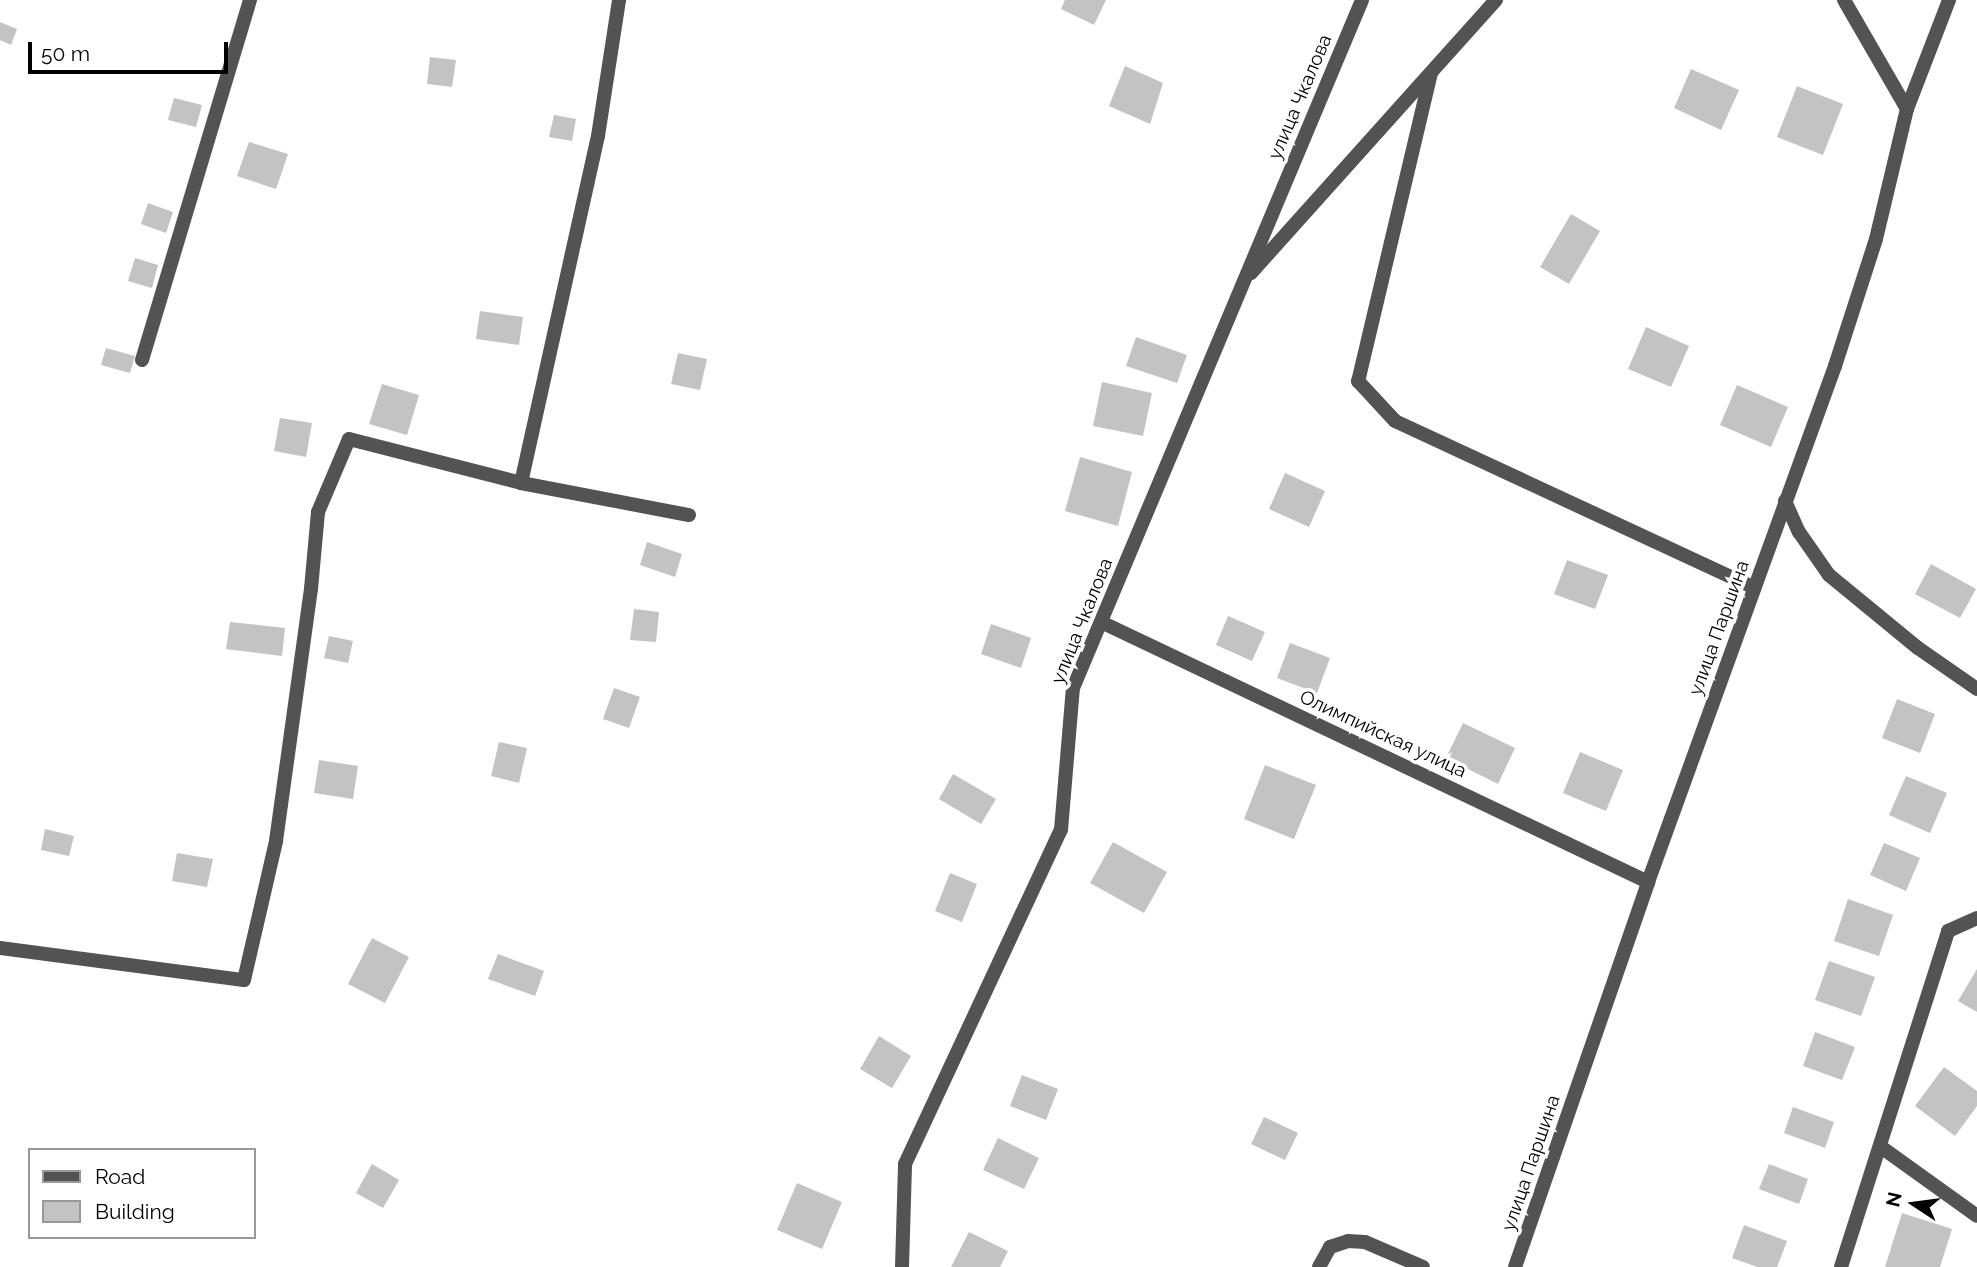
<!DOCTYPE html>
<html>
<head>
<meta charset="utf-8">
<style>
	body { margin:0 }
	#map { position:relative; width:1977px; height:1267px; overflow:hidden; background:#fff; font-family:Raleway,sans-serif }
	div>[style] { position:absolute }
	[style*='--x'] { left:calc(var(--x)*1px); top:calc(var(--y)*1px); width:calc(var(--w)*1px); rotate:calc(var(--a)*1deg) }
	.building>* { inset:0; background:#c3c3c3 }
	.lane>* { height:14px; margin:-7px; padding:0 7px; transform-origin:7px; border-radius:7px; background:#535353 }
	.street>* { height:14px; margin:-7px; padding:0 7px; transform-origin:7px; border-radius:7px; background:#535353 }
	span { translate:-50% -50%; white-space:nowrap; text-align:center; line-height:1.15; -webkit-text-stroke:7px #fff; paint-order:stroke }
	.street-label { font-size:19px; color:#000 }
	.legend { position:absolute; left:28px; top:1148px; width:228px; height:91px; box-sizing:border-box; background:#fff; border:2px solid #999; margin:0; padding:9px 12px; list-style:none; font-size:21px; color:#000 }
	.legend li { display:flex; align-items:center; gap:14px; height:35px }
	.legend b { width:35px; border:2px solid #999 }
	.north { position:absolute; left:1879px; top:1169px; width:70px; height:70px; -webkit-text-stroke:5px #fff; paint-order:stroke; rotate:283deg; font-size:19px; font-weight:700; line-height:28px; text-align:center; color:#000 }
	.north::after { content:''; display:block; margin:auto; width:24px; height:32px; background:#000; clip-path:polygon(50% 0,100% 100%,50% 72%,0 100%) }
	.scale { position:absolute; left:28px; top:42px; width:200px; height:32px; box-sizing:border-box; border:4px solid #000; border-top:0; padding-left:9px; font-size:21px; line-height:24px; white-space:nowrap; color:#000; -webkit-text-stroke:5px #fff; paint-order:stroke }
</style>
</head>
<body>
<div id="map">
	<div class="building">
		<div style="clip-path:polygon(1065px 0,1106px 0,1094px 25px,1061px 9px)"></div>
		<div style="clip-path:polygon(0 22px,17px 29px,11px 45px,0 40px)"></div>
		<div style="clip-path:polygon(430px 57px,456px 60px,452px 87px,427px 84px)"></div>
		<div style="clip-path:polygon(1125px 66px,1163px 83px,1150px 124px,1109px 106px)"></div>
		<div style="clip-path:polygon(1691px 69px,1739px 90px,1721px 130px,1674px 108px)"></div>
		<div style="clip-path:polygon(1797px 86px,1843px 104px,1823px 155px,1777px 137px)"></div>
		<div style="clip-path:polygon(174px 98px,202px 105px,196px 127px,168px 120px)"></div>
		<div style="clip-path:polygon(554px 115px,576px 119px,572px 141px,549px 137px)"></div>
		<div style="clip-path:polygon(249px 142px,288px 154px,276px 189px,237px 176px)"></div>
		<div style="clip-path:polygon(148px 203px,173px 212px,166px 233px,141px 224px)"></div>
		<div style="clip-path:polygon(1571px 214px,1600px 231px,1569px 284px,1540px 267px)"></div>
		<div style="clip-path:polygon(135px 258px,158px 265px,152px 288px,128px 281px)"></div>
		<div style="clip-path:polygon(480px 311px,523px 317px,519px 345px,476px 339px)"></div>
		<div style="clip-path:polygon(1646px 327px,1689px 346px,1671px 387px,1628px 369px)"></div>
		<div style="clip-path:polygon(1136px 337px,1187px 355px,1177px 383px,1126px 366px)"></div>
		<div style="clip-path:polygon(106px 348px,135px 356px,130px 373px,101px 365px)"></div>
		<div style="clip-path:polygon(678px 353px,707px 359px,700px 390px,671px 384px)"></div>
		<div style="clip-path:polygon(1102px 382px,1152px 393px,1143px 436px,1093px 426px)"></div>
		<div style="clip-path:polygon(382px 384px,419px 395px,407px 435px,369px 424px)"></div>
		<div style="clip-path:polygon(1737px 385px,1788px 407px,1771px 447px,1720px 425px)"></div>
		<div style="clip-path:polygon(280px 418px,312px 423px,306px 457px,274px 451px)"></div>
		<div style="clip-path:polygon(1080px 457px,1132px 472px,1118px 526px,1065px 511px)"></div>
		<div style="clip-path:polygon(1285px 473px,1325px 491px,1309px 527px,1269px 509px)"></div>
		<div style="clip-path:polygon(647px 542px,682px 554px,675px 577px,640px 565px)"></div>
		<div style="clip-path:polygon(1567px 560px,1608px 575px,1595px 609px,1554px 594px)"></div>
		<div style="clip-path:polygon(1931px 564px,1976px 589px,1960px 618px,1915px 594px)"></div>
		<div style="clip-path:polygon(634px 609px,659px 612px,656px 642px,630px 640px)"></div>
		<div style="clip-path:polygon(1228px 616px,1265px 632px,1252px 661px,1216px 645px)"></div>
		<div style="clip-path:polygon(230px 622px,285px 628px,282px 656px,226px 649px)"></div>
		<div style="clip-path:polygon(991px 624px,1031px 638px,1021px 668px,981px 654px)"></div>
		<div style="clip-path:polygon(329px 636px,353px 641px,348px 663px,324px 658px)"></div>
		<div style="clip-path:polygon(1290px 643px,1330px 658px,1317px 693px,1277px 678px)"></div>
		<div style="clip-path:polygon(614px 688px,640px 697px,629px 728px,603px 719px)"></div>
		<div style="clip-path:polygon(1897px 699px,1935px 714px,1920px 753px,1882px 738px)"></div>
		<div style="clip-path:polygon(1463px 723px,1515px 748px,1498px 784px,1446px 758px)"></div>
		<div style="clip-path:polygon(499px 742px,527px 748px,519px 783px,491px 776px)"></div>
		<div style="clip-path:polygon(1580px 752px,1623px 770px,1606px 811px,1563px 793px)"></div>
		<div style="clip-path:polygon(319px 760px,358px 766px,353px 799px,314px 793px)"></div>
		<div style="clip-path:polygon(1265px 765px,1316px 785px,1294px 839px,1244px 819px)"></div>
		<div style="clip-path:polygon(953px 774px,996px 799px,981px 824px,939px 799px)"></div>
		<div style="clip-path:polygon(1906px 776px,1947px 793px,1930px 833px,1889px 815px)"></div>
		<div style="clip-path:polygon(45px 829px,74px 836px,69px 856px,41px 850px)"></div>
		<div style="clip-path:polygon(1113px 842px,1167px 872px,1144px 913px,1090px 883px)"></div>
		<div style="clip-path:polygon(1884px 843px,1920px 858px,1906px 891px,1870px 875px)"></div>
		<div style="clip-path:polygon(177px 853px,213px 859px,207px 887px,172px 881px)"></div>
		<div style="clip-path:polygon(950px 873px,977px 884px,962px 922px,935px 911px)"></div>
		<div style="clip-path:polygon(1848px 899px,1893px 915px,1879px 956px,1834px 941px)"></div>
		<div style="clip-path:polygon(372px 938px,409px 957px,385px 1003px,348px 984px)"></div>
		<div style="clip-path:polygon(498px 954px,544px 971px,535px 996px,488px 979px)"></div>
		<div style="clip-path:polygon(1829px 961px,1875px 977px,1861px 1016px,1815px 1000px)"></div>
		<div style="clip-path:polygon(1977px 969px,1977px 1012px,1958px 1001px)"></div>
		<div style="clip-path:polygon(1815px 1032px,1855px 1047px,1842px 1080px,1803px 1066px)"></div>
		<div style="clip-path:polygon(879px 1036px,911px 1056px,892px 1088px,860px 1069px)"></div>
		<div style="clip-path:polygon(1944px 1067px,1977px 1091px,1977px 1106px,1955px 1136px,1915px 1106px)"></div>
		<div style="clip-path:polygon(1022px 1075px,1058px 1089px,1046px 1120px,1010px 1106px)"></div>
		<div style="clip-path:polygon(1793px 1107px,1834px 1122px,1825px 1148px,1784px 1133px)"></div>
		<div style="clip-path:polygon(1264px 1117px,1298px 1133px,1285px 1160px,1251px 1144px)"></div>
		<div style="clip-path:polygon(998px 1138px,1039px 1158px,1024px 1189px,983px 1170px)"></div>
		<div style="clip-path:polygon(372px 1164px,399px 1180px,383px 1208px,356px 1193px)"></div>
		<div style="clip-path:polygon(1769px 1164px,1808px 1179px,1799px 1204px,1759px 1189px)"></div>
		<div style="clip-path:polygon(797px 1183px,842px 1202px,822px 1249px,777px 1230px)"></div>
		<div style="clip-path:polygon(1902px 1213px,1952px 1229px,1940px 1267px,1885px 1267px)"></div>
		<div style="clip-path:polygon(1744px 1225px,1787px 1241px,1777px 1267px,1757px 1267px,1732px 1258px)"></div>
		<div style="clip-path:polygon(969px 1232px,1008px 1251px,1000px 1267px,951px 1267px)"></div>
	</div>
	<div class="lane">
		<div style="--x:142;--y:360;--w:376;--a:-73.3"></div>
		<div style="--x:521;--y:483;--w:355;--a:-77.5"></div>
		<div style="--x:598;--y:136;--w:138;--a:-81.2"></div>
		<div style="--x:1785;--y:501;--w:34;--a:66"></div>
		<div style="--x:1799;--y:532;--w:52;--a:55.1"></div>
		<div style="--x:1829;--y:575;--w:115;--a:39.4"></div>
		<div style="--x:1918;--y:648;--w:72;--a:34.8"></div>
		<div style="--x:0;--y:948;--w:246;--a:7.5"></div>
		<div style="--x:244;--y:980;--w:143;--a:-77"></div>
		<div style="--x:276;--y:841;--w:254;--a:-82.1"></div>
		<div style="--x:311;--y:589;--w:77;--a:-84.8"></div>
		<div style="--x:318;--y:512;--w:79;--a:-67"></div>
		<div style="--x:349;--y:439;--w:178;--a:14.3"></div>
		<div style="--x:521;--y:483;--w:171;--a:10.8"></div>
		<div style="--x:1881;--y:1147;--w:118;--a:35.7"></div>
		<div style="--x:1841;--y:1267;--w:353;--a:-72.3"></div>
		<div style="--x:1948;--y:931;--w:32;--a:-24"></div>
	</div>
	<div class="street">
		<div style="--x:1844;--y:0;--w:126;--a:60"></div>
		<div style="--x:1431;--y:73;--w:317;--a:103.3"></div>
		<div style="--x:1358;--y:381;--w:54;--a:47.2"></div>
		<div style="--x:1395;--y:421;--w:396;--a:24.9"></div>
		<div style="--x:1251;--y:273;--w:367;--a:-48.1"></div>
		<div style="--x:1101;--y:622;--w:606;--a:25.42"></div>
		<div style="--x:902;--y:1267;--w:103;--a:-88.3"></div>
		<div style="--x:905;--y:1164;--w:369;--a:-65"></div>
		<div style="--x:1061;--y:830;--w:143;--a:-85.2"></div>
		<div style="--x:1073;--y:688;--w:746;--a:-67.21"></div>
		<div style="--x:1319;--y:1267;--w:23;--a:-61"></div>
		<div style="--x:1330;--y:1247;--w:19;--a:-18"></div>
		<div style="--x:1348;--y:1241;--w:17;--a:3"></div>
		<div style="--x:1365;--y:1242;--w:63;--a:23.3"></div>
		<div style="--x:1515;--y:1267;--w:407;--a:-70.9"></div>
		<div style="--x:1648;--y:882;--w:549;--a:-70.08"></div>
		<div style="--x:1835;--y:366;--w:133;--a:-72.1"></div>
		<div style="--x:1876;--y:239;--w:134;--a:-76.6"></div>
		<div style="--x:1907;--y:109;--w:117;--a:-68.9"></div>
	</div>
	<div class="street-label">
		<span style="left:1300px;top:97px;rotate:-67deg">улица Чкалова</span>
		<span style="left:1082px;top:621px;rotate:-68deg">улица Чкалова</span>
		<span style="left:1719px;top:628px;rotate:-70deg">улица Паршина</span>
		<span style="left:1383px;top:734px;rotate:25deg">Олимпийская улица</span>
		<span style="left:1531px;top:1163px;rotate:-71deg">улица Паршина</span>
	</div>
	<ul class="legend">
	<li><b style="height:9px;background:#535353"></b>Road</li>
	<li><b style="height:19px;background:#c3c3c3"></b>Building</li>
	</ul>
	<div class="north">N</div>
	<div class="scale">50 m</div>
</div>
</body>
</html>
